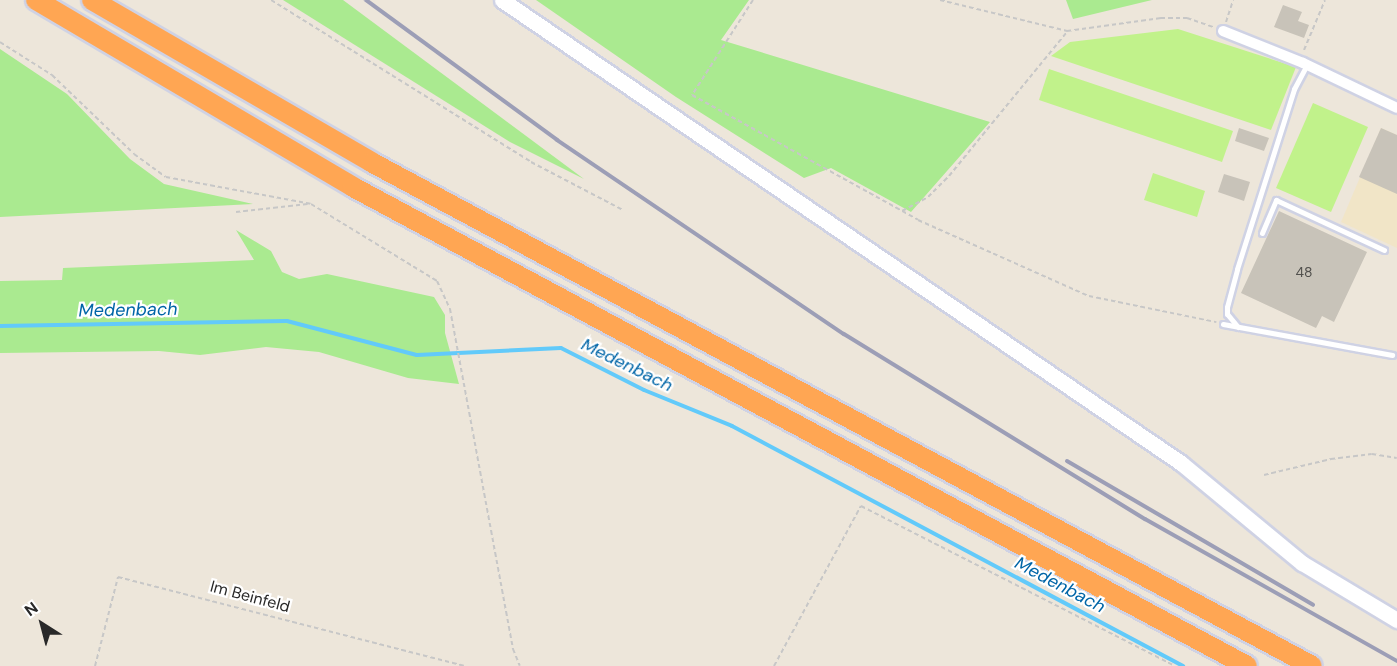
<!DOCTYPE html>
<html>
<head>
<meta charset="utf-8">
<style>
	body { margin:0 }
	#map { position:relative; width:1397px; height:666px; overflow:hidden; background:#ede6da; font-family:"DM Sans",sans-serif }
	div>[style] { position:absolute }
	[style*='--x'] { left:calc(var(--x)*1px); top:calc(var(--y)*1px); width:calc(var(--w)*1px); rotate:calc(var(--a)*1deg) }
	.education>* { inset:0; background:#f1e5c7 }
	.green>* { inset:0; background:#aaea90 }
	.pitch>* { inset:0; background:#c1f28b }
	.stream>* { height:4px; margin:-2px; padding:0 2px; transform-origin:2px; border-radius:2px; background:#62cafa }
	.building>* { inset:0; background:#c8c3b9 }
	.path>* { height:2px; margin-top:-1px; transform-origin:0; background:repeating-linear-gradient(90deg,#c7c7c7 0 4.5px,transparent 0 7.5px) }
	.roads { filter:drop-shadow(2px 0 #cfd2e4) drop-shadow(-2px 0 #cfd2e4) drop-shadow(0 2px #cfd2e4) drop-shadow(0 -2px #cfd2e4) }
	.service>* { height:5px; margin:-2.5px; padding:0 2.5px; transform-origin:2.5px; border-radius:2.5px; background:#fff }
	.minor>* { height:10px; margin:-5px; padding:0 5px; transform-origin:5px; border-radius:5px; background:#fff }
	.secondary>* { height:15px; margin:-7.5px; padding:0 7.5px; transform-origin:7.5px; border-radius:7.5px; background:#fff }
	.motorway>* { height:20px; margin:-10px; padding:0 10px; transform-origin:10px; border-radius:10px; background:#ffa653 }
	.rail>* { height:4px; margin:-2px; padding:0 2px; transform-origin:2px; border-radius:2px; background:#9c9eb6 }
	span { translate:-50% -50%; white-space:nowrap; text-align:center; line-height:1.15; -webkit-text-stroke:4.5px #fff; paint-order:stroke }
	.number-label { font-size:14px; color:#51504d }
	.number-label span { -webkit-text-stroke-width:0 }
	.street-label { font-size:16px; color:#292929 }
	.water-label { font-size:18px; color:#0065a7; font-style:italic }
	.north { position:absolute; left:12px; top:594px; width:60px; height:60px; -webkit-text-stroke:4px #fff; paint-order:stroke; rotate:324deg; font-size:16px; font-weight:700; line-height:24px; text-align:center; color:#292929 }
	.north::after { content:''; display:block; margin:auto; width:21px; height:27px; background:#292929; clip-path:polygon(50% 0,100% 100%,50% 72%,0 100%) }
</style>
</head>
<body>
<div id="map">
	<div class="education">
		<div style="clip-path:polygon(1381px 128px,1397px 135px,1397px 248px,1341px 222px)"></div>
	</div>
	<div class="green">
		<div style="clip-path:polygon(283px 0,343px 0,584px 179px,510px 142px)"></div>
		<div style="clip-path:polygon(536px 0,749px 0,721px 40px,990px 122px,911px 212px,831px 168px,804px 178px,676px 97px)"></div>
		<div style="clip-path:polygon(1066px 0,1152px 0,1073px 19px)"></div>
		<div style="clip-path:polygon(0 49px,67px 94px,130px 159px,164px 184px,253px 204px,0 217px)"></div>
		<div style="clip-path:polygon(236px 230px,271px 251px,282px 272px,299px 279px,327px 274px,434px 297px,445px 315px,445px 333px,459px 384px,408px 378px,319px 352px,266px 347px,200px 355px,159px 351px,0 353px,0 281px,62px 280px,63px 268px,254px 260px)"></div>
	</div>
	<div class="pitch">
		<div style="clip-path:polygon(1178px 29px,1296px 67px,1271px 130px,1051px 56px,1070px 42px)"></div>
		<div style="clip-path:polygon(1049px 69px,1233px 131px,1222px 162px,1039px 100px)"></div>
		<div style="clip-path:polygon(1313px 103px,1368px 127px,1331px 212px,1276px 188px)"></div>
		<div style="clip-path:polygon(1153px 173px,1205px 191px,1197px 217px,1144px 200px)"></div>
	</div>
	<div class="stream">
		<div style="--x:0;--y:326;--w:287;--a:-1"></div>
		<div style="--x:287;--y:321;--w:134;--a:14.7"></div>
		<div style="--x:417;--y:355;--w:144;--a:-2.8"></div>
		<div style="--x:561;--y:348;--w:93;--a:26.8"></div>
		<div style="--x:644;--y:390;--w:95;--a:22.2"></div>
		<div style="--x:732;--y:426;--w:511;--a:28.02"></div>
	</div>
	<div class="building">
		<div style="clip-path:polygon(1283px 5px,1302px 12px,1298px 21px,1309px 25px,1304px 38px,1274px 27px)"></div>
		<div style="clip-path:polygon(1239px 128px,1269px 138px,1264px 151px,1235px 141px)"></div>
		<div style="clip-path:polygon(1381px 128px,1397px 135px,1397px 194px,1359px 177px)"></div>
		<div style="clip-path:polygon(1224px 174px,1250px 182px,1244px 201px,1218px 192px)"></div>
		<div style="clip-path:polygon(1279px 211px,1367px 252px,1334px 322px,1322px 316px,1316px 328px,1241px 293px)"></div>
	</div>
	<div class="path">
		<div style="--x:271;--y:0;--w:306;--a:31.9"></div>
		<div style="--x:531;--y:162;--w:104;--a:27.6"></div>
		<div style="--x:753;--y:0;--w:113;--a:122.7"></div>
		<div style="--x:692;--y:95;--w:258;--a:28.9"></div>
		<div style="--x:918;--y:220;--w:187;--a:24"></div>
		<div style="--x:1089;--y:296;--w:130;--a:11.6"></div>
		<div style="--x:940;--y:0;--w:131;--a:13.7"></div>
		<div style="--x:1067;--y:31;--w:95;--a:-7.9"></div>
		<div style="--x:1161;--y:18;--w:26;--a:0"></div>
		<div style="--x:1187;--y:18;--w:28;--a:19"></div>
		<div style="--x:1226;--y:22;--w:23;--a:-72"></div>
		<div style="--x:0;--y:42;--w:62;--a:32.4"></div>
		<div style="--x:52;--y:75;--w:114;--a:43.9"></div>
		<div style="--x:134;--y:154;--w:39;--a:36"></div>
		<div style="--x:166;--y:177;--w:147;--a:10.5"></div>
		<div style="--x:311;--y:204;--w:148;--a:31.4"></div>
		<div style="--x:437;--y:281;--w:31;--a:65"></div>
		<div style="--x:450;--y:309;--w:346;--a:79.5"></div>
		<div style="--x:513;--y:649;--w:18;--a:68"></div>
		<div style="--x:1304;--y:50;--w:54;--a:-67.2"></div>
		<div style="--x:902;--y:211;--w:30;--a:-28"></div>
		<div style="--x:928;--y:197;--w:30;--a:-45"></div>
		<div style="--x:949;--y:176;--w:186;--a:-50.7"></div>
		<div style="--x:236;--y:212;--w:72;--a:-6.3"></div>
		<div style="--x:1264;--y:475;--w:69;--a:-13.4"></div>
		<div style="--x:1331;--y:459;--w:41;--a:-7"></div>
		<div style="--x:1372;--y:454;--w:25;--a:9"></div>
		<div style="--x:95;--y:666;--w:92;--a:-75.5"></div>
		<div style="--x:118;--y:577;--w:357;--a:14.4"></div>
		<div style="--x:774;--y:666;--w:182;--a:-61.5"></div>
		<div style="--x:861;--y:506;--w:352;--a:27"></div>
	</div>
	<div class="roads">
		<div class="service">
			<div style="--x:1262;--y:233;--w:36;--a:-67"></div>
			<div style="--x:1276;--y:200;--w:119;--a:24.8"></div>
			<div style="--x:1223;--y:324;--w:172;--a:10.4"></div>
			<div style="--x:1238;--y:327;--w:17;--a:-130"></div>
			<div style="--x:1227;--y:314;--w:7;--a:-90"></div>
			<div style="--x:1227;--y:307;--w:39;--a:-75"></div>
			<div style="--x:1237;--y:269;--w:189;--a:-72.4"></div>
			<div style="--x:1294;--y:89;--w:27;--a:-62"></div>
		</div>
		<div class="minor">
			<div style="--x:1223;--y:31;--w:86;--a:21.8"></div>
			<div style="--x:1303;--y:63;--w:104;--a:25.6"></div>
		</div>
		<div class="secondary">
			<div style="--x:502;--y:0;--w:822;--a:34.29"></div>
			<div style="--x:1181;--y:463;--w:157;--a:39.6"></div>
			<div style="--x:1302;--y:563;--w:111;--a:31"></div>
		</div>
		<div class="motorway">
			<div style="--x:36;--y:0;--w:368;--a:30.5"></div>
			<div style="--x:353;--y:187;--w:1014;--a:28.18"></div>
			<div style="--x:92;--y:0;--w:323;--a:30.1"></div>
			<div style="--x:371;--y:162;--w:1067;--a:28.17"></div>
		</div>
	</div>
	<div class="rail">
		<div style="--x:366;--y:0;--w:237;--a:36.2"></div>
		<div style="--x:557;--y:140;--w:346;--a:34.1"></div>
		<div style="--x:844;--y:334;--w:353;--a:31.6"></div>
		<div style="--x:1145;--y:519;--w:289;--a:29.4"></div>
		<div style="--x:1067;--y:461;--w:285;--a:30.3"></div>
	</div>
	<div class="number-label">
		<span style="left:1304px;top:272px">48</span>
	</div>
	<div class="street-label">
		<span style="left:250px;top:597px;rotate:15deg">Im Beinfeld</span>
	</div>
	<div class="water-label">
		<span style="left:128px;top:310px;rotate:-1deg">Medenbach</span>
		<span style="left:627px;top:365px;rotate:26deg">Medenbach</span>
		<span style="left:1060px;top:585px;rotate:28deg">Medenbach</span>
	</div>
	<div class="north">N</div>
</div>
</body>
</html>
